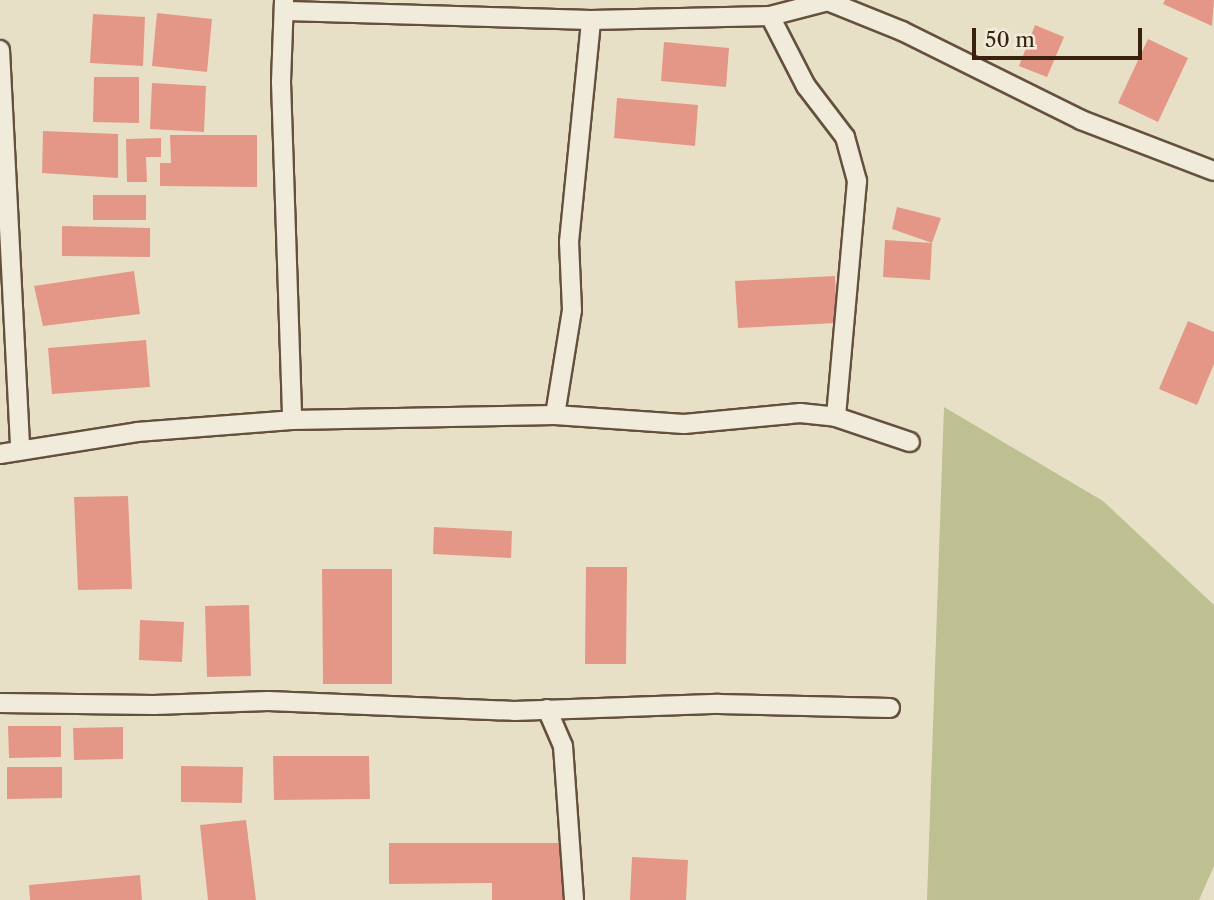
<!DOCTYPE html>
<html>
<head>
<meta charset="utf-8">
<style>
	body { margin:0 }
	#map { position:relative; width:1214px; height:900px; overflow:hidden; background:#e8e0c6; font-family:"Libre Caslon Text",serif }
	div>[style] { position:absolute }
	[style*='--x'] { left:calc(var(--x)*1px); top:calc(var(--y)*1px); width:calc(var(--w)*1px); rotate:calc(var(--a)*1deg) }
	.green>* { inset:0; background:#bdc090 }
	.building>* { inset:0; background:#e49786 }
	.roads { filter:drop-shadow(2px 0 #65503d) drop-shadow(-2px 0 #65503d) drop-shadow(0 2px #65503d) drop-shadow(0 -2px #65503d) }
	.street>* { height:18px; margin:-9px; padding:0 9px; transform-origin:9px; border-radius:9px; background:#f0ebda }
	span { translate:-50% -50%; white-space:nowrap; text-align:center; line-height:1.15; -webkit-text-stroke:5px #f0ebda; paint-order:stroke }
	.scale { position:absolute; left:972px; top:28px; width:170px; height:32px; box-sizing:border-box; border:4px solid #39200f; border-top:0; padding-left:9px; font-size:21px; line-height:24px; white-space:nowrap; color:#39200f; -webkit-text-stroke:5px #f0ebda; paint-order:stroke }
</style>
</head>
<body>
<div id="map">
	<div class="green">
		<div style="clip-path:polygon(944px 407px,1103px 501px,1214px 605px,1214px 866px,1199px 900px,927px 900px)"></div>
	</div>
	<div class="building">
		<div style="clip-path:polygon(1165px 0,1214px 0,1212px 26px,1163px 4px)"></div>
		<div style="clip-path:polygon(157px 13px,212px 19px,207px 72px,152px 66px)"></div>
		<div style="clip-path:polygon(93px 14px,145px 17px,143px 66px,90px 63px)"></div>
		<div style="clip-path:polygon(1035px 25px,1064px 37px,1047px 77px,1019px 66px)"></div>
		<div style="clip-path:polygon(1148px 39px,1188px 58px,1158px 122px,1118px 103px)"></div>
		<div style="clip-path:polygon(664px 42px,729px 48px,726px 87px,661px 81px)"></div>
		<div style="clip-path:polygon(94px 77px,139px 77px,139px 123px,93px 122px)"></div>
		<div style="clip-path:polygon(152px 83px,206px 86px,204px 132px,150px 129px)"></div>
		<div style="clip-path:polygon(617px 98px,698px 105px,695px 146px,614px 138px)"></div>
		<div style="clip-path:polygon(43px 131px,118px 134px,118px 178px,42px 173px)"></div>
		<div style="clip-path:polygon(170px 135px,257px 135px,257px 187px,160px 186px,160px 163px,171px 163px)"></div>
		<div style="clip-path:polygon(161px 138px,161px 157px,146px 157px,147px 182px,127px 182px,126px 139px)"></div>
		<div style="clip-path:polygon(93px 195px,146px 195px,146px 220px,93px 220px)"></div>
		<div style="clip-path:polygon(897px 207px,941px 218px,932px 243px,930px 280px,883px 277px,885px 240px,932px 243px,892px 229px)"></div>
		<div style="clip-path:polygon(62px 226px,150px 228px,150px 257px,62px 256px)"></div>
		<div style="clip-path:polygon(134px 271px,140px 314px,43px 326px,34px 286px)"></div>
		<div style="clip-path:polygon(835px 276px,837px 323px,738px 328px,735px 281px)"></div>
		<div style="clip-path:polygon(1188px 321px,1214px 332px,1214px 364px,1197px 405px,1159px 389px)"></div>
		<div style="clip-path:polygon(146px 340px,150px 387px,52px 394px,48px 348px)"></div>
		<div style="clip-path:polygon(128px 496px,132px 589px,78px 590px,74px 497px)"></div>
		<div style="clip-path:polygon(434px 527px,512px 531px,511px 558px,433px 554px)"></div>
		<div style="clip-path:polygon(586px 567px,627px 567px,626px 664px,585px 664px)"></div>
		<div style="clip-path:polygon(322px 569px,392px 569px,392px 684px,323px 684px)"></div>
		<div style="clip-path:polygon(249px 605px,251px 676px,207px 677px,205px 606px)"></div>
		<div style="clip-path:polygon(140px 620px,184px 622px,182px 662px,139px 660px)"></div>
		<div style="clip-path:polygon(8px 726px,61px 726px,61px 757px,9px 758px)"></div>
		<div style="clip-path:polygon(123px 727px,123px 759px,74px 760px,73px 728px)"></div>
		<div style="clip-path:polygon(273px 756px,369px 756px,370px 799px,274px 800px)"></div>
		<div style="clip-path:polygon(181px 766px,243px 767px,242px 803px,181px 802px)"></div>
		<div style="clip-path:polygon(7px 767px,62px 767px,62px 798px,7px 799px)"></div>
		<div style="clip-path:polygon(246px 820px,256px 900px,208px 900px,200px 825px)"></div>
		<div style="clip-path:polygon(389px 843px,571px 843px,571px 900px,492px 900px,492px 883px,389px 884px)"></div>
		<div style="clip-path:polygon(632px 857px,688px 860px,686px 900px,630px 900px)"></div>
		<div style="clip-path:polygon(140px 875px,142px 900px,30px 900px,29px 885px)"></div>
	</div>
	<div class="roads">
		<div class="street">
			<div style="--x:284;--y:0;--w:82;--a:92.1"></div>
			<div style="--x:281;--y:82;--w:338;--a:88.1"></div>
			<div style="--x:825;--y:0;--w:83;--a:21.9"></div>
			<div style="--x:902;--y:31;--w:200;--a:26.4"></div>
			<div style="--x:1081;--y:120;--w:142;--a:21"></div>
			<div style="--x:287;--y:11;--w:304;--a:1.7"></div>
			<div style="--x:591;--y:20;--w:179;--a:-1.3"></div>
			<div style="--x:770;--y:16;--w:60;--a:-14.5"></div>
			<div style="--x:770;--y:16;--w:79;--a:62.8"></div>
			<div style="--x:806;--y:86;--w:64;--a:52.6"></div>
			<div style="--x:845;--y:137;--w:46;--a:74.7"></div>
			<div style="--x:857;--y:181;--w:237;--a:95.1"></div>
			<div style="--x:0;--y:50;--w:400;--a:87.1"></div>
			<div style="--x:555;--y:415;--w:106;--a:-80.8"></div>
			<div style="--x:572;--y:310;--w:68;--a:-92.5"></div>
			<div style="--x:569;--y:242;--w:223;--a:-84.3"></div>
			<div style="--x:0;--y:454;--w:139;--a:-9.1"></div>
			<div style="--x:137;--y:432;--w:155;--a:-4.4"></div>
			<div style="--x:292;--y:420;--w:263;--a:-1.1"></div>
			<div style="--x:555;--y:415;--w:129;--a:4"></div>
			<div style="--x:684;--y:424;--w:117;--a:-5.4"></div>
			<div style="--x:800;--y:413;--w:36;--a:6"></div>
			<div style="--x:836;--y:417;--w:78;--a:18.7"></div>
			<div style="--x:0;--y:703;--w:154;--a:0.7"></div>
			<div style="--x:154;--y:705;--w:114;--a:-2"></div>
			<div style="--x:268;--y:701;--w:246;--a:2.3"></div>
			<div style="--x:514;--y:711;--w:205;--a:-2"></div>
			<div style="--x:719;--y:704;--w:171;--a:1.3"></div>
			<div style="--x:547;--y:709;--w:40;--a:66.6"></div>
			<div style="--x:563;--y:746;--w:154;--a:85.9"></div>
		</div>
	</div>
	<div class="scale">50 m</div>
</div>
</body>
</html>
